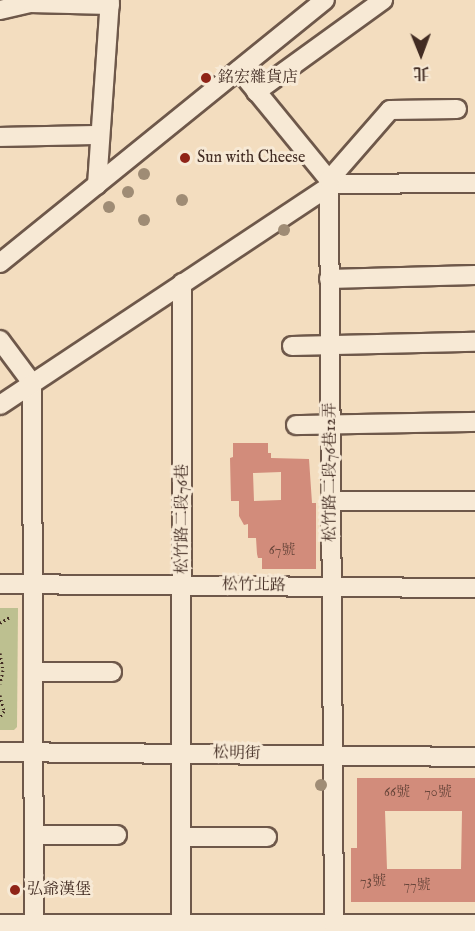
<!DOCTYPE html>
<html>
<head>
<meta charset="utf-8">
<style>
	body { margin:0 }
	#map { position:relative; width:475px; height:931px; overflow:hidden; background:#f3ddbf; font-family:"IM FELL English","Noto Serif TC",serif }
	div>[style] { position:absolute }
	[style*='--x'] { left:calc(var(--x)*1px); top:calc(var(--y)*1px); width:calc(var(--w)*1px); rotate:calc(var(--a)*1deg) }
	.green>* { inset:0; background:#bdc090 }
	.building>* { inset:0; background:#d28c7b }
	.path>* { height:3px; margin-top:-1.5px; transform-origin:0; background:repeating-linear-gradient(90deg,#422c23 0 1.5px,transparent 0 4.5px) }
	.roads { filter:drop-shadow(2px 0 #6e584a) drop-shadow(-2px 0 #6e584a) drop-shadow(0 2px #6e584a) drop-shadow(0 -2px #6e584a) }
	.minor>* { height:18px; margin:-9px; padding:0 9px; transform-origin:9px; border-radius:9px; background:#f7e9d5 }
	.trees>* { width:12px; height:12px; margin:-6px; border-radius:50%; background:#9f8c75 }
	.dots>* { width:16px; height:16px; translate:-50% -50%; box-sizing:border-box; border:3px solid #f7e9d5; border-radius:50% }
	span { translate:-50% -50%; white-space:nowrap; text-align:center; line-height:1.15; -webkit-text-stroke:6px #f7e9d5; paint-order:stroke }
	.number-label { font-size:14px; color:#664439 }
	.number-label span { -webkit-text-stroke-width:0 }
	.poi-label { font-size:16px; color:#422c23 }
	.left { translate:0 -50%; text-align:left }
	.street-label { font-size:16px; color:#422c23 }
	.north { position:absolute; left:391px; top:24px; width:60px; height:60px; -webkit-text-stroke:4px #f7e9d5; paint-order:stroke; rotate:179deg; font-size:16px; font-weight:700; line-height:24px; text-align:center; color:#422c23 }
	.north::after { content:''; display:block; margin:auto; width:21px; height:27px; background:#422c23; clip-path:polygon(50% 0,100% 100%,50% 72%,0 100%) }
</style>
</head>
<body>
<div id="map">
	<div class="green">
		<div style="clip-path:polygon(0 608px,18px 608px,17px 727px,14px 730px,0 730px)"></div>
	</div>
	<div class="building">
		<div style="clip-path:polygon(evenodd,233px 443px,268px 443px,268px 453px,271px 453px,271px 458px,309px 459px,312px 503px,316px 503px,316px 569px,262px 569px,262px 558px,258px 558px,257px 554px,256px 538px,248px 538px,248px 524px,244px 525px,239px 516px,239px 501px,231px 501px,230px 458px,233px 457px,233px 443px,281px 472px,281px 500px,254px 501px,253px 473px,281px 472px)"></div>
		<div style="clip-path:polygon(evenodd,357px 778px,475px 778px,475px 902px,351px 902px,351px 848px,357px 848px,357px 778px,385px 811px,462px 811px,461px 869px,387px 869px,385px 811px)"></div>
	</div>
	<div class="path">
		<div style="--x:0;--y:623;--w:13;--a:-32"></div>
		<div style="--x:0;--y:653;--w:17;--a:80"></div>
		<div style="--x:3;--y:670;--w:14;--a:102"></div>
		<div style="--x:0;--y:695;--w:16;--a:76"></div>
		<div style="--x:4;--y:711;--w:7;--a:124"></div>
	</div>
	<div class="roads">
		<div class="minor">
			<div style="--x:0;--y:10;--w:31;--a:-13"></div>
			<div style="--x:30;--y:3;--w:80;--a:1.4"></div>
			<div style="--x:239;--y:70;--w:142;--a:50.7"></div>
			<div style="--x:256;--y:92;--w:157;--a:-35.9"></div>
			<div style="--x:0;--y:137;--w:98;--a:-1.2"></div>
			<div style="--x:329;--y:184;--w:146;--a:-0.4"></div>
			<div style="--x:97;--y:185;--w:185;--a:-86"></div>
			<div style="--x:0;--y:263;--w:418;--a:-39"></div>
			<div style="--x:329;--y:279;--w:146;--a:-1.6"></div>
			<div style="--x:0;--y:340;--w:54;--a:53.3"></div>
			<div style="--x:32;--y:383;--w:548;--a:89.79"></div>
			<div style="--x:292;--y:346;--w:183;--a:-1.3"></div>
			<div style="--x:0;--y:405;--w:395;--a:-33.6"></div>
			<div style="--x:296;--y:425;--w:179;--a:-1"></div>
			<div style="--x:331;--y:501;--w:144;--a:0"></div>
			<div style="--x:0;--y:584;--w:475;--a:0.5"></div>
			<div style="--x:33;--y:672;--w:79;--a:0"></div>
			<div style="--x:0;--y:752;--w:475;--a:0.6"></div>
			<div style="--x:34;--y:835;--w:83;--a:0"></div>
			<div style="--x:182;--y:837;--w:85;--a:0"></div>
			<div style="--x:0;--y:924;--w:475;--a:0"></div>
			<div style="--x:181;--y:924;--w:641;--a:-89.91"></div>
			<div style="--x:334;--y:924;--w:744;--a:-90.39"></div>
			<div style="--x:329;--y:180;--w:93;--a:-48.9"></div>
			<div style="--x:390;--y:110;--w:67;--a:-0.9"></div>
		</div>
	</div>
	<div class="trees">
		<div style="left:144px;top:174px"></div>
		<div style="left:128px;top:192px"></div>
		<div style="left:182px;top:200px"></div>
		<div style="left:109px;top:207px"></div>
		<div style="left:144px;top:220px"></div>
		<div style="left:284px;top:230px"></div>
		<div style="left:321px;top:785px"></div>
	</div>
	<div class="dots">
		<div style="left:206px;top:78px;background:#8f2418"></div>
		<div style="left:185px;top:158px;background:#8f2418"></div>
		<div style="left:15px;top:890px;background:#8f2418"></div>
	</div>
	<div class="number-label">
		<span style="left:282px;top:550px">67號</span>
		<span style="left:397px;top:792px">66號</span>
		<span style="left:438px;top:792px">70號</span>
		<span style="left:373px;top:881px">73號</span>
		<span style="left:417px;top:885px">77號</span>
	</div>
	<div class="poi-label">
		<span class="left" style="left:218px;top:78px">銘宏雜貨店</span>
		<span class="left" style="left:197px;top:158px">Sun with Cheese</span>
		<span class="left" style="left:27px;top:890px">弘爺漢堡</span>
	</div>
	<div class="street-label">
		<span style="left:331px;top:472px;rotate:-90deg">松竹路二段76巷12弄</span>
		<span style="left:183px;top:519px;rotate:-90deg">松竹路二段76巷</span>
		<span style="left:254px;top:586px;rotate:1deg">松竹北路</span>
		<span style="left:237px;top:754px;rotate:1deg">松明街</span>
	</div>
	<div class="north">北</div>
</div>
</body>
</html>
